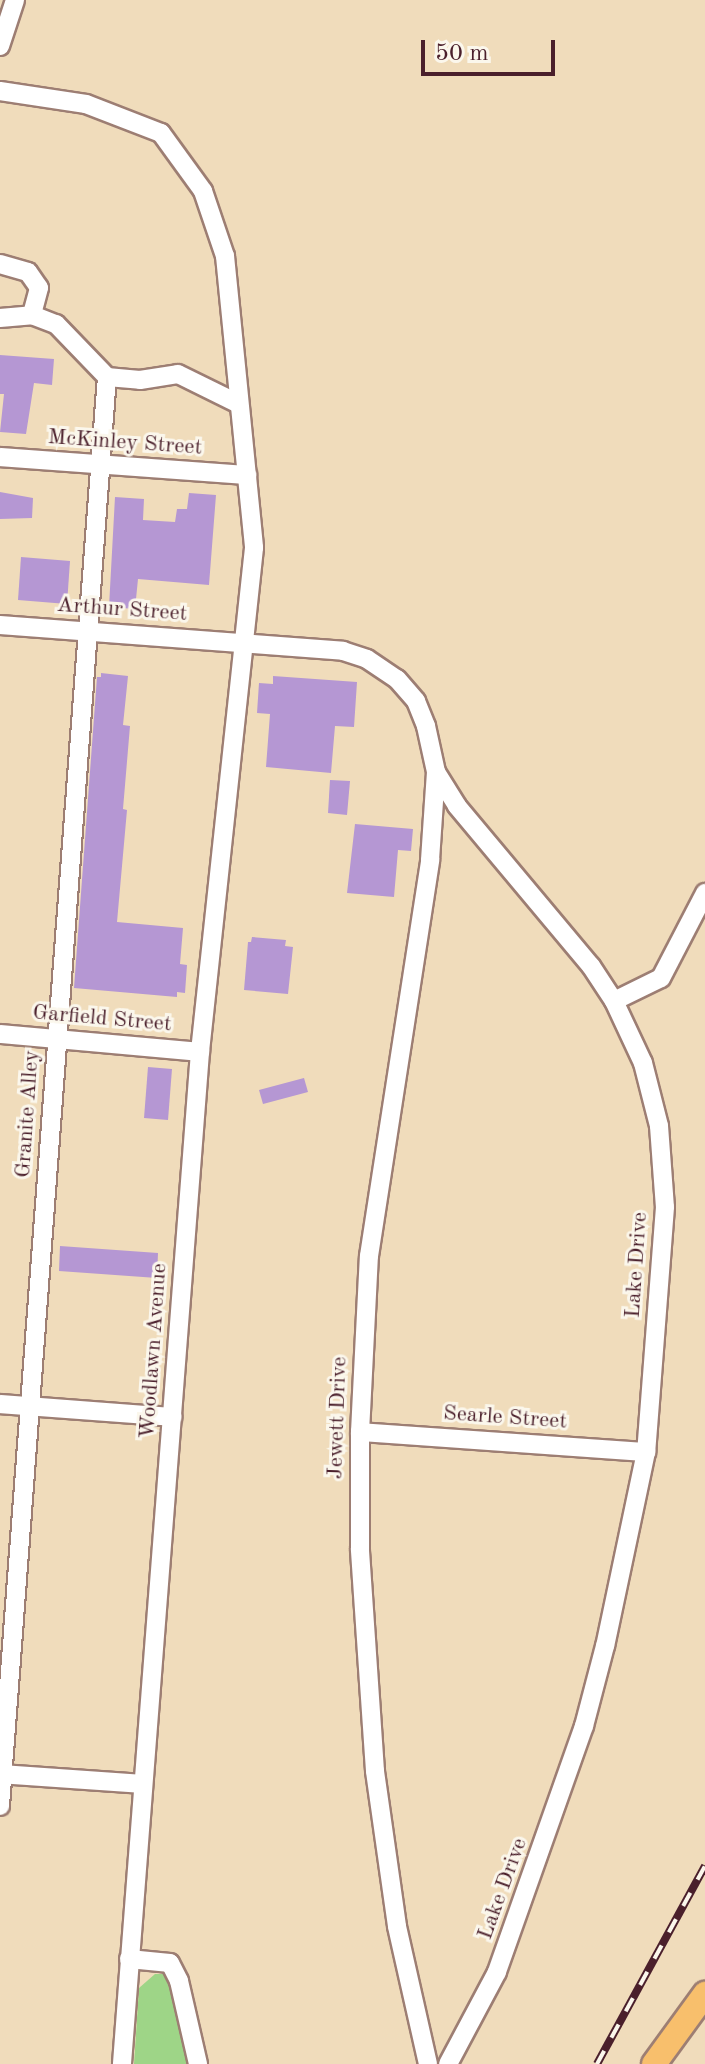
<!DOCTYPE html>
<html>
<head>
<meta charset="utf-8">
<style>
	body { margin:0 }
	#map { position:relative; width:705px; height:2064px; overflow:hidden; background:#f0dcbb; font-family:"Old Standard TT",serif }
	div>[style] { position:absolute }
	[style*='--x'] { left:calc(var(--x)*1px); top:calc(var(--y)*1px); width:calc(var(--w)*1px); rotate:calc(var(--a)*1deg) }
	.green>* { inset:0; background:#9ed587 }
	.building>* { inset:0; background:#b597d3 }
	.roads { filter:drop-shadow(2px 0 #9d7e73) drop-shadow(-2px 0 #9d7e73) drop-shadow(0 2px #9d7e73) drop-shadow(0 -2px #9d7e73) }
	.minor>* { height:18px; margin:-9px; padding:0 9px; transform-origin:9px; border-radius:9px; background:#fff }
	.major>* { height:24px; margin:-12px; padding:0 12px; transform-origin:12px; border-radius:12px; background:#f8bf6c }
	.rail>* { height:8px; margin-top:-4px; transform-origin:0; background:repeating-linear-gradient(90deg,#fbf7ec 0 15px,#4a1f2b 0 30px); box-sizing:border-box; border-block:2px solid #4a1f2b }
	span { translate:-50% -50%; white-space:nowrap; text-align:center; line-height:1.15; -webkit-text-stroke:6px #fbf7ec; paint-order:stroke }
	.street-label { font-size:22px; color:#4a1f2b }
	.scale { position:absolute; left:421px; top:40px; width:134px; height:36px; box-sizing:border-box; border:4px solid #4a1f2b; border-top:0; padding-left:10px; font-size:24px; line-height:28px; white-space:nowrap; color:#4a1f2b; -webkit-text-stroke:6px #fbf7ec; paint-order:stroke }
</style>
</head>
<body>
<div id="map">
	<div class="green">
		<div style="clip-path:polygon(155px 1974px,165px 1974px,174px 1982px,194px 2064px,134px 2064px,139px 1988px)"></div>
	</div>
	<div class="building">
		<div style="clip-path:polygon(0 355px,54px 359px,52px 385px,34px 383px,26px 434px,0 432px,4px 394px,0 394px)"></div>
		<div style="clip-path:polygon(0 492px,33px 498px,32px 518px,0 519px)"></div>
		<div style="clip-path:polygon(189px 493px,216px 495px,209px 585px,138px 579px,135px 609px,109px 607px,115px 497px,144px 499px,143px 520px,175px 522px,177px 509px,187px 509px)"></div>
		<div style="clip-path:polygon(21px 557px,70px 561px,67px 604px,18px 600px)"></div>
		<div style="clip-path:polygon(101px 673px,128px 676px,123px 725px,130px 726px,123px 809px,127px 810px,117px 922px,183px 928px,180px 964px,187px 965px,185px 993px,177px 992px,177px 997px,74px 988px,97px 677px,101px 677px)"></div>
		<div style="clip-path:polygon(273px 676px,357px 682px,354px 727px,335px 726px,331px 773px,266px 767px,270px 714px,257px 713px,259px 683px,273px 684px)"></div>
		<div style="clip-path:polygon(330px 780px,350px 781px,347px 815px,328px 813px)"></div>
		<div style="clip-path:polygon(355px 824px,413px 829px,411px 851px,398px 850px,394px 897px,347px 893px)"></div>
		<div style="clip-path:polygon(252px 937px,286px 940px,285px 946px,293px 947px,288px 994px,244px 990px,248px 942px,251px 942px)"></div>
		<div style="clip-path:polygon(148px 1067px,172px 1069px,168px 1120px,144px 1118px)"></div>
		<div style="clip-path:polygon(304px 1078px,308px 1092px,263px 1104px,259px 1090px)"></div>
		<div style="clip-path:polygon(60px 1246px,158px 1253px,157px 1278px,59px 1271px)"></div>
	</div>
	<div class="roads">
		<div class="minor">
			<div style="--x:0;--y:46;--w:48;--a:-71.9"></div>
			<div style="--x:0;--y:91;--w:87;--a:8.6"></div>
			<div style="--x:86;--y:104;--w:80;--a:21.1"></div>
			<div style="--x:161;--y:133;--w:72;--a:54.1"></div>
			<div style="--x:203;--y:191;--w:69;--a:71.3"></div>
			<div style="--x:225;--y:256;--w:293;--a:84.3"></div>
			<div style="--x:254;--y:548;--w:507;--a:96.12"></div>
			<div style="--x:200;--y:1052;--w:1015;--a:94.41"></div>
			<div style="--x:0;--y:264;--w:29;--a:16"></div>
			<div style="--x:28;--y:272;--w:19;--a:55"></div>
			<div style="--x:39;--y:288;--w:28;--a:105"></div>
			<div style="--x:0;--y:318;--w:32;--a:-5"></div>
			<div style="--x:32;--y:315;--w:26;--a:21"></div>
			<div style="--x:56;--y:324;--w:74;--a:46.1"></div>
			<div style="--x:107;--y:377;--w:33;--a:5"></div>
			<div style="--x:140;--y:380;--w:38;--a:-9"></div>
			<div style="--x:178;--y:374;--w:66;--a:26.2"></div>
			<div style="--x:0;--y:457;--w:248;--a:4.2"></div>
			<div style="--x:0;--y:625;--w:344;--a:4.3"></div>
			<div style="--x:343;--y:651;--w:25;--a:18"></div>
			<div style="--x:367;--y:659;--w:36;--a:34"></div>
			<div style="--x:397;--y:679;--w:29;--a:49"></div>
			<div style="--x:416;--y:701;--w:27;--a:68"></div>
			<div style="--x:426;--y:726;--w:47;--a:77.7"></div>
			<div style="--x:436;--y:772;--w:40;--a:58"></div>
			<div style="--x:457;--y:806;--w:209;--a:50.1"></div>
			<div style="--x:591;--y:966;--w:42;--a:56.7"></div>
			<div style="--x:614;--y:1001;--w:68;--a:64.9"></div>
			<div style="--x:643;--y:1063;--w:65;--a:75.7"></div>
			<div style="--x:659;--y:1126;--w:81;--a:85.8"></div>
			<div style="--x:665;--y:1207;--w:246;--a:94.4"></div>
			<div style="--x:646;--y:1452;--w:198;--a:101.9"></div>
			<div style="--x:605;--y:1646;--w:83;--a:104.7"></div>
			<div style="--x:584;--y:1726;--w:261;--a:109.5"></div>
			<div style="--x:497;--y:1972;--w:104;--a:118"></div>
			<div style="--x:614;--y:1001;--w:52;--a:-26.1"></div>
			<div style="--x:661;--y:978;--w:96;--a:-62.6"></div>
			<div style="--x:0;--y:1034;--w:201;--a:5.1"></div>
			<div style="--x:0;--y:1404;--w:173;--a:4.3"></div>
			<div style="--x:360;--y:1432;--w:287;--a:4"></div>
			<div style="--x:0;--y:1774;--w:142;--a:4"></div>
			<div style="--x:0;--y:1806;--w:1433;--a:-85.72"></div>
			<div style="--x:129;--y:1959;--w:41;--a:5.6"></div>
			<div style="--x:170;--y:1963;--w:20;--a:63"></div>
			<div style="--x:179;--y:1981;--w:85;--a:77.1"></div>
			<div style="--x:428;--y:2064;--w:141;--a:-102.7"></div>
			<div style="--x:397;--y:1926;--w:157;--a:-98.1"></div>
			<div style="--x:375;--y:1771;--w:223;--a:-93.9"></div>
			<div style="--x:360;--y:1549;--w:117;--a:-90"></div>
			<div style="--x:360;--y:1432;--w:176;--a:-87.1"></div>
			<div style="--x:369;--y:1256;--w:401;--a:-81.2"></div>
			<div style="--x:430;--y:860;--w:88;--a:-86.1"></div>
		</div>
		<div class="major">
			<div style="--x:654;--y:2064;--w:87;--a:-53.9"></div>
		</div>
	</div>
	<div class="rail">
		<div style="--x:597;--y:2064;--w:226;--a:-61.4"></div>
	</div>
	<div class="street-label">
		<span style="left:125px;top:443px;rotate:4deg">McKinley Street</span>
		<span style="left:122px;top:610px;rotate:4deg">Arthur Street</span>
		<span style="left:102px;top:1019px;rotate:5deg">Garfield Street</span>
		<span style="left:28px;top:1114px;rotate:-86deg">Granite Alley</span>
		<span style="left:637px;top:1265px;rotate:-86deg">Lake Drive</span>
		<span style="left:154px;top:1351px;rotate:-86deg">Woodlawn Avenue</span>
		<span style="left:338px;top:1418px;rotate:-88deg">Jewett Drive</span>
		<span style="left:505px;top:1418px;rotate:4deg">Searle Street</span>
		<span style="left:503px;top:1889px;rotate:-70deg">Lake Drive</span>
	</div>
	<div class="scale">50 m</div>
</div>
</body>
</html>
